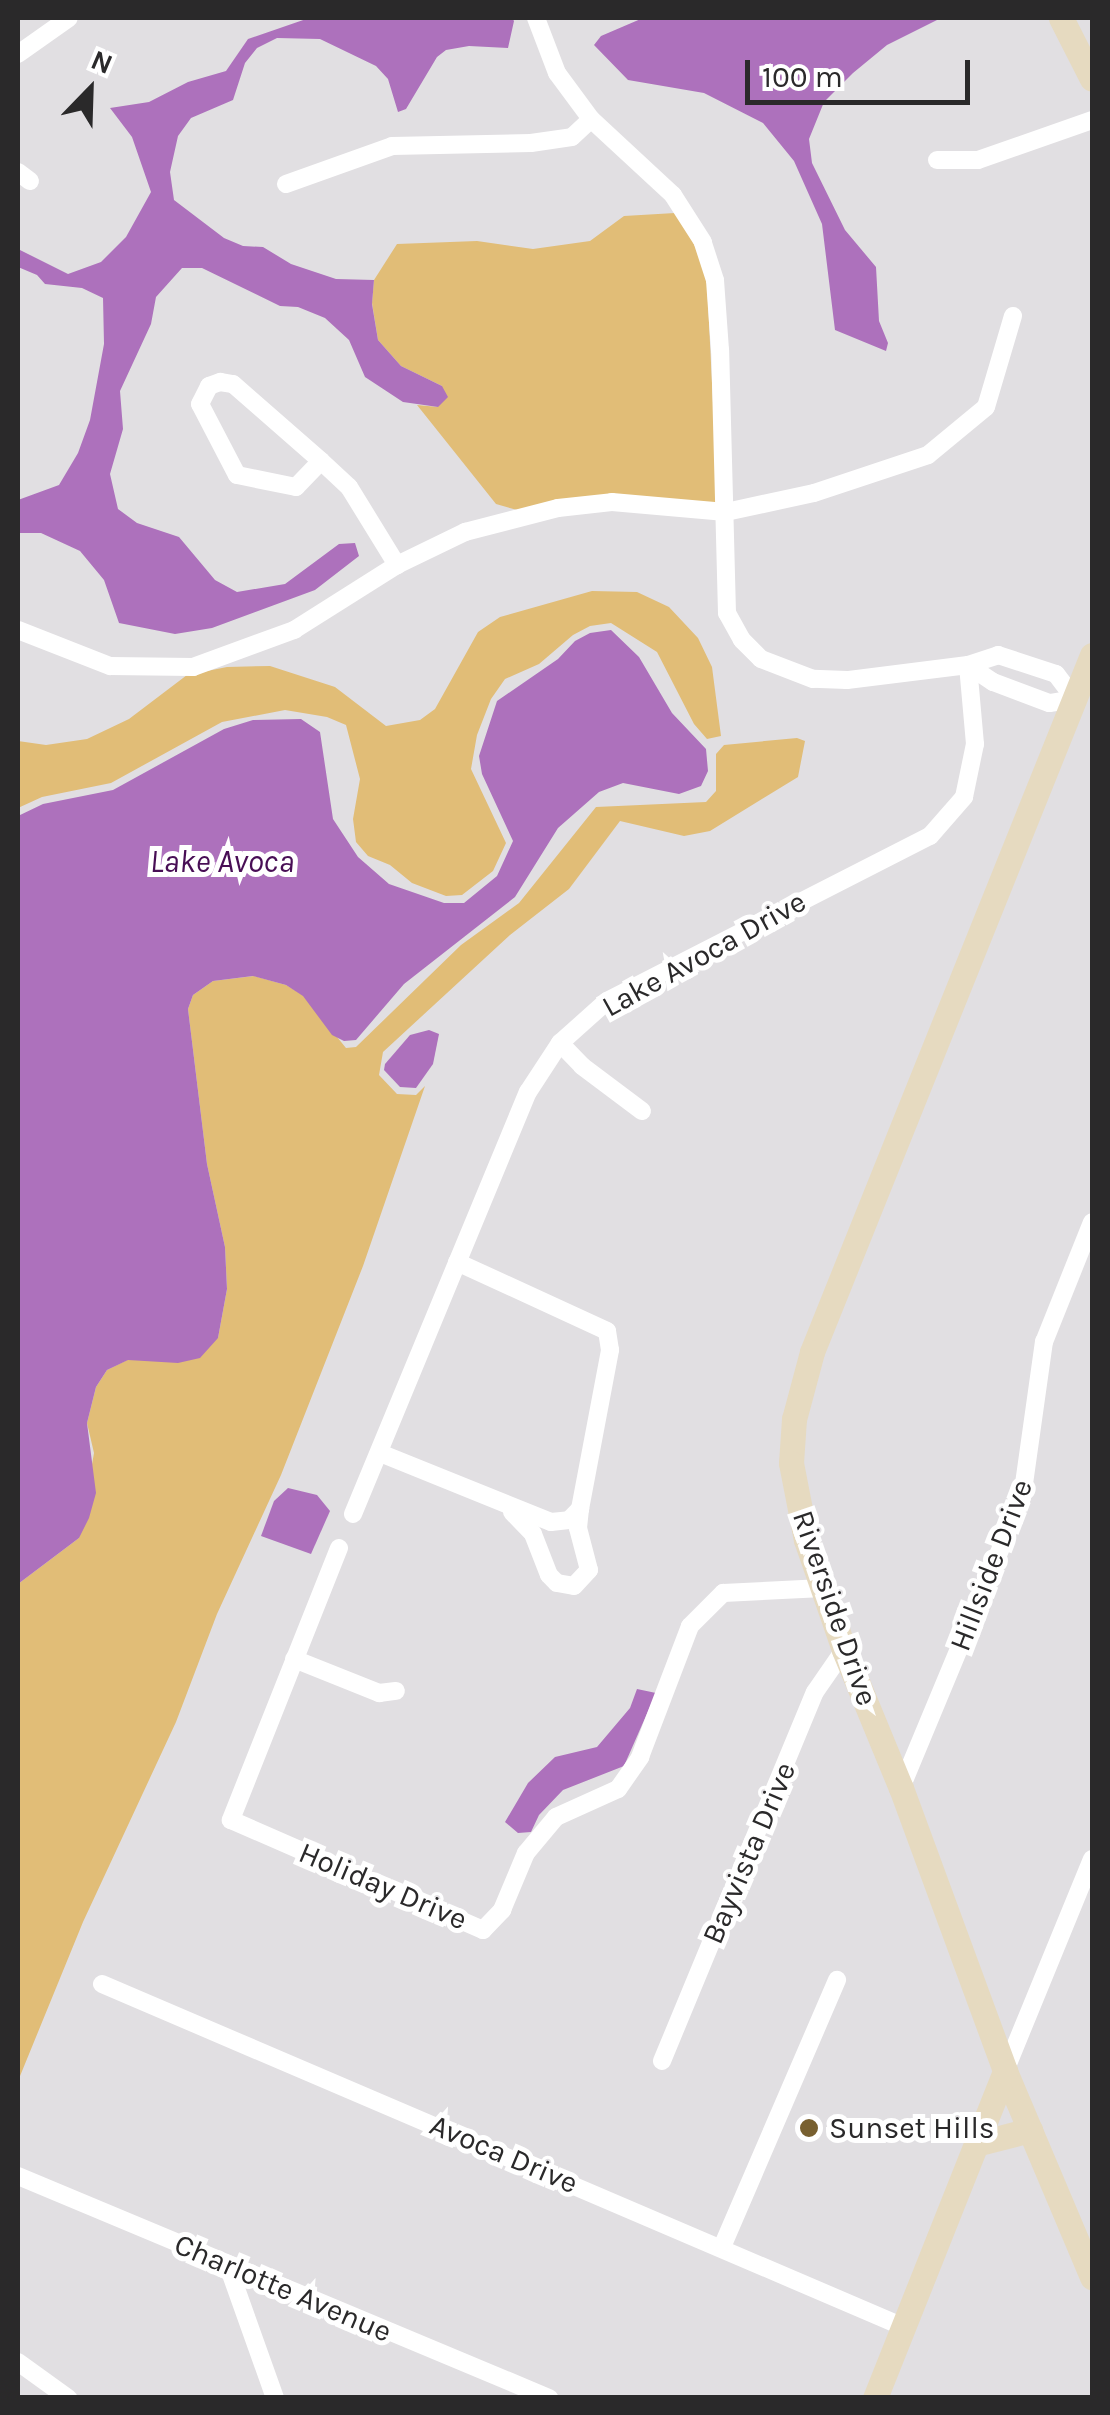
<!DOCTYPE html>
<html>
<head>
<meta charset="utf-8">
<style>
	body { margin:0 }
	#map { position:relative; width:1110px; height:2415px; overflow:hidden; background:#e1dfe2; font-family:Karla,sans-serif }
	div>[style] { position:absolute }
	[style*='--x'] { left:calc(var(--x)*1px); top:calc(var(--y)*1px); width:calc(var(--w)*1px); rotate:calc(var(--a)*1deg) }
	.green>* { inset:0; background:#e1bd77 }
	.water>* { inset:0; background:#ad71bc }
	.street>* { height:18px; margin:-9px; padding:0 9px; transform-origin:9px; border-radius:9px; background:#fff }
	.secondary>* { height:25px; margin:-12.5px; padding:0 12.5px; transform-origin:12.5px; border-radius:12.5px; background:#e6dac0 }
	.dots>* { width:28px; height:28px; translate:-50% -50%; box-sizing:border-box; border:5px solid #fff; border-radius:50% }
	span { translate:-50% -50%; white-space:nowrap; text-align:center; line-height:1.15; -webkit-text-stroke:10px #fff; paint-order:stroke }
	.street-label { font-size:30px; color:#2a292a }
	.poi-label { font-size:30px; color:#2a292a }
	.left { translate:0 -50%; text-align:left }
	.water-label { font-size:32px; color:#480e55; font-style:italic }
	.frame { position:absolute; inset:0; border:20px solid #2a292a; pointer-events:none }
	.north { position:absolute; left:40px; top:40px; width:100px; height:100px; -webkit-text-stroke:8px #fff; paint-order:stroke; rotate:23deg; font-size:28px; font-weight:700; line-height:40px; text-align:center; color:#2a292a }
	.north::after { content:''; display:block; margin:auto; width:35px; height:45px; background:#2a292a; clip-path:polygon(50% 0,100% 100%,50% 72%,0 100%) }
	.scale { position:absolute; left:745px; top:60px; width:225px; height:45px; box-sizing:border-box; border:5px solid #2a292a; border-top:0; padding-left:12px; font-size:30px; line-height:35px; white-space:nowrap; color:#2a292a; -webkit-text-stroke:8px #fff; paint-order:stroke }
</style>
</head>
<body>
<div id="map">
	<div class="green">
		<div style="clip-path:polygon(675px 213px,696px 246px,707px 283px,718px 503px,517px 510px,496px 504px,417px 405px,438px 407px,442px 386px,401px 366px,378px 340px,372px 303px,374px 280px,397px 244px,477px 241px,533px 249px,590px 241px,624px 216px)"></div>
		<div style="clip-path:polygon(592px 591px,637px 592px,669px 607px,698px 638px,712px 667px,721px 736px,707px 739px,694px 724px,657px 652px,611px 623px,590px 626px,573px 635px,539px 664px,505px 679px,491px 699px,477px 735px,471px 769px,506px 843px,493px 871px,462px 895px,446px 896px,412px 883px,390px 865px,368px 856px,356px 842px,353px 819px,360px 779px,346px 725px,327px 717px,285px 710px,222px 722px,111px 783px,42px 797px,18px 808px,18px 741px,46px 745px,87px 739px,129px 719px,187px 675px,227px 667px,270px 666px,335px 687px,386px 726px,420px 720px,435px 709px,478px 632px,500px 617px)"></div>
		<div style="clip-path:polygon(797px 738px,805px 741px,798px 777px,710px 831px,684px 836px,620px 821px,569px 889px,510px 935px,383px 1052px,379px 1075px,397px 1094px,416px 1095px,425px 1086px,363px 1266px,281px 1475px,217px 1614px,176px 1722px,83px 1922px,18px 2081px,18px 1584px,79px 1538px,94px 1453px,87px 1423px,96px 1387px,107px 1370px,127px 1360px,218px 1338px,227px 1289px,225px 1247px,207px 1164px,188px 1009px,193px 995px,213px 981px,254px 976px,286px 985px,303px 995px,346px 1048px,356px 1047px,461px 945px,519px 903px,596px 807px,706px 802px,716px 791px,716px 754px,724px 745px)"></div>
	</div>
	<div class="water">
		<div style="clip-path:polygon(309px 18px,512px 18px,514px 21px,508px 48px,469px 46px,446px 50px,437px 57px,406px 109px,398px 112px,388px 79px,376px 66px,320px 39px,277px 38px,257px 48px,245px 63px,233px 100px,191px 118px,178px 136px,170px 172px,174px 200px,224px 238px,243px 246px,263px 247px,291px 264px,336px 279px,374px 280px,372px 304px,378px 340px,401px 366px,442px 386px,448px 397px,438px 407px,403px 402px,365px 377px,349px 340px,325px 318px,298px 307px,280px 306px,202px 268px,182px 268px,156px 297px,151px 324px,120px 391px,123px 429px,110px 474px,118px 509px,137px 523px,179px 537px,215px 580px,237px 592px,285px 584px,339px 544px,355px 543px,359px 556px,315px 590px,212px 628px,175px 634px,119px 623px,104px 580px,80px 551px,41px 533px,18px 533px,18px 500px,59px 485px,78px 453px,90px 420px,104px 344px,103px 298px,82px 288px,45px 284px,37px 275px,18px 267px,18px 249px,68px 274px,101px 262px,126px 237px,151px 192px,132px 137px,110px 108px,149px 102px,188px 82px,226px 71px,248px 39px)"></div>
		<div style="clip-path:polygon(643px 18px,941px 18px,887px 45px,853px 73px,824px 102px,809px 139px,812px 163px,845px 230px,876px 267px,879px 321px,888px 343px,886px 351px,835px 330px,822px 224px,794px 161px,763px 123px,704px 93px,628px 80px,594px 45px,601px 36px)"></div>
		<div style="clip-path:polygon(611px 630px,639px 657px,672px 713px,706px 749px,708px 771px,701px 786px,679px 794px,623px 783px,599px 792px,558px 828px,515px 897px,404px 984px,356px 1040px,344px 1041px,332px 1035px,303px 996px,286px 985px,253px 976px,213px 981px,193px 995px,188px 1009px,207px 1164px,225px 1247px,227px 1289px,218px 1338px,200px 1358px,178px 1363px,128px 1360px,107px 1370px,96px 1387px,87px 1423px,96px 1493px,89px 1518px,79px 1538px,18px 1584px,18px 816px,43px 804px,113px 790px,224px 729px,253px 720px,301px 719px,320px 732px,333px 819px,358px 857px,389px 884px,444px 903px,464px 903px,497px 876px,513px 841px,482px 774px,479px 756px,497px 701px,558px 659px,575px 641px,590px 633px)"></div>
		<div style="clip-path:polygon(429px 1030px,439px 1034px,433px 1064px,416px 1088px,400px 1087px,384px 1070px,385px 1064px,410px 1035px)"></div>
		<div style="clip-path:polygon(288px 1488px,317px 1495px,330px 1511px,311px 1554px,261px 1536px,274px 1501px)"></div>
		<div style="clip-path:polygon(637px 1689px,656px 1693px,624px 1766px,563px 1790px,539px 1815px,531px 1832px,518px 1833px,505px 1822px,528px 1783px,555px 1757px,597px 1747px,630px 1708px)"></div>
	</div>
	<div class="street">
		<div style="--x:18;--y:54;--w:62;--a:-35.2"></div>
		<div style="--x:937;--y:160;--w:41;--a:0"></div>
		<div style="--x:978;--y:160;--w:121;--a:-19.3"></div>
		<div style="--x:18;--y:172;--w:15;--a:37"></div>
		<div style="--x:286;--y:184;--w:113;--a:-19.7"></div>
		<div style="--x:392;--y:146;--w:139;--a:-1.2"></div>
		<div style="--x:531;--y:143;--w:41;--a:-8.3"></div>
		<div style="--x:572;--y:137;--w:26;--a:-43"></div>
		<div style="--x:220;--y:382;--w:13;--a:9"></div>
		<div style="--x:233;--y:384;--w:117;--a:41.2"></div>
		<div style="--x:321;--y:461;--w:36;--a:134"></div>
		<div style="--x:296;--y:487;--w:60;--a:-168.5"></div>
		<div style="--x:237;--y:475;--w:80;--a:-117.5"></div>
		<div style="--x:200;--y:404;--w:20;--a:-63"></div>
		<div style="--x:209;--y:386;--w:12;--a:-20"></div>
		<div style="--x:321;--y:461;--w:38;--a:43"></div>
		<div style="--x:349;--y:487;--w:92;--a:58.4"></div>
		<div style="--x:18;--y:630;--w:99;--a:21.4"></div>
		<div style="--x:110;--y:666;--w:83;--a:0.7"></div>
		<div style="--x:193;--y:667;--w:108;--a:-20.1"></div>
		<div style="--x:294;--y:630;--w:122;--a:-32.3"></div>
		<div style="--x:397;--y:565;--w:76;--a:-25.9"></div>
		<div style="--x:465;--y:532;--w:96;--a:-14.5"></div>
		<div style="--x:558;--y:508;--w:54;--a:-6.3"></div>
		<div style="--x:612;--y:502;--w:114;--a:5"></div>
		<div style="--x:726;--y:512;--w:90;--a:-12.2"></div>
		<div style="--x:814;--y:493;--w:120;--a:-18.4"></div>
		<div style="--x:928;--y:455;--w:75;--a:-39.6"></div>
		<div style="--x:986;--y:407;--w:95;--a:-73.5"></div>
		<div style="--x:998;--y:655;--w:61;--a:18.1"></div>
		<div style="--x:1056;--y:674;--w:31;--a:53"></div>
		<div style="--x:1075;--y:699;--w:26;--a:171"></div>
		<div style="--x:1049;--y:703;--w:60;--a:-159.4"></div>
		<div style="--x:993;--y:682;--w:30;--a:-146"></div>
		<div style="--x:968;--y:665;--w:32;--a:-18"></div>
		<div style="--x:560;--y:1043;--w:32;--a:46"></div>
		<div style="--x:582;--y:1066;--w:75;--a:36.9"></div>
		<div style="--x:380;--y:1453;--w:184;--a:22"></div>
		<div style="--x:551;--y:1522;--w:18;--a:-6"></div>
		<div style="--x:569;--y:1520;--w:16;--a:-45"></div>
		<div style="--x:580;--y:1509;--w:162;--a:-79.3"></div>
		<div style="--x:610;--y:1350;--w:19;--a:-99"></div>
		<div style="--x:607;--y:1331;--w:165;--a:-155.3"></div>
		<div style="--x:512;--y:1512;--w:30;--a:46"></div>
		<div style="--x:533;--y:1534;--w:44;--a:68.7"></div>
		<div style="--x:549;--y:1575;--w:11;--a:45"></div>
		<div style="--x:557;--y:1583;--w:17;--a:10"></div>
		<div style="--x:574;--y:1586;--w:22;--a:-47"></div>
		<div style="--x:589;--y:1570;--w:43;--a:-104.7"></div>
		<div style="--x:578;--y:1528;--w:19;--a:-84"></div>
		<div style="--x:353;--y:1514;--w:457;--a:-67.5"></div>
		<div style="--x:528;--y:1092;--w:59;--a:-56.9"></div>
		<div style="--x:560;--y:1043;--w:63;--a:-41.8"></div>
		<div style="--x:607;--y:1001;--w:363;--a:-27.1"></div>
		<div style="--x:930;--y:836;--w:52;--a:-48.9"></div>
		<div style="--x:964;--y:797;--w:54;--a:-78.3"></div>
		<div style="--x:975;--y:744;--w:79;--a:-95.1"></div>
		<div style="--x:968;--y:665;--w:122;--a:172.9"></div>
		<div style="--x:847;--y:680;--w:34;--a:-178"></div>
		<div style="--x:813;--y:679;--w:56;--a:-159"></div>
		<div style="--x:761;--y:659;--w:27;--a:-135"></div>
		<div style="--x:742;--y:640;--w:31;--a:-119"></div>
		<div style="--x:727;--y:613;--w:263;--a:-91.5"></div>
		<div style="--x:720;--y:350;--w:70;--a:-94.1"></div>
		<div style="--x:715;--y:280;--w:40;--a:-108"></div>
		<div style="--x:703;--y:242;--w:56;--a:-122.6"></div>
		<div style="--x:673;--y:195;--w:112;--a:-137.2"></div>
		<div style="--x:591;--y:119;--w:57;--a:-126.5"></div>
		<div style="--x:557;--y:73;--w:59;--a:-110.9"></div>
		<div style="--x:339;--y:1548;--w:293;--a:111.7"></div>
		<div style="--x:231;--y:1820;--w:275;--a:23.6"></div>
		<div style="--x:483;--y:1930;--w:28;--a:-46"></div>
		<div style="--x:502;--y:1910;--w:62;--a:-67.2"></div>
		<div style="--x:526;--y:1853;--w:47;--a:-50.2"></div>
		<div style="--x:556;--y:1817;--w:68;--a:-24.3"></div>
		<div style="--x:618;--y:1789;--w:39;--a:-55"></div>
		<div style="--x:640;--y:1757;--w:140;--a:-69.1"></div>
		<div style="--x:690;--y:1626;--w:47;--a:-45"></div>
		<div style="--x:723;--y:1593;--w:100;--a:-2.9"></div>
		<div style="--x:294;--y:1659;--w:92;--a:21.8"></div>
		<div style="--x:379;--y:1693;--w:17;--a:-7"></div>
		<div style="--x:901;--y:1788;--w:314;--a:-67.4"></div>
		<div style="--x:1022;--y:1498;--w:158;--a:-82"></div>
		<div style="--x:1044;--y:1342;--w:129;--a:-68.2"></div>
		<div style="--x:102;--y:1984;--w:872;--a:23.16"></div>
		<div style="--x:662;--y:2061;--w:399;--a:-67.5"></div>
		<div style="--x:815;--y:1692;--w:51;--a:-55.4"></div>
		<div style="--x:1005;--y:2071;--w:229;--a:-67.7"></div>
		<div style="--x:18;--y:2176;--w:576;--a:22.69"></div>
		<div style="--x:722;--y:2247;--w:291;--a:-66.7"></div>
		<div style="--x:228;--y:2266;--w:140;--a:70.4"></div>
		<div style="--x:18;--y:2362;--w:62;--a:35.8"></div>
	</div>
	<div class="secondary">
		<div style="--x:1061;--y:18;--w:68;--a:63.1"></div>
		<div style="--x:1092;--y:655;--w:751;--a:111.89"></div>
		<div style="--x:812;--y:1352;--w:69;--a:105"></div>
		<div style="--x:794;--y:1419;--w:44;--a:93.9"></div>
		<div style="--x:791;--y:1463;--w:78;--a:79"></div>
		<div style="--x:806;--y:1540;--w:116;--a:70.9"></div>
		<div style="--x:844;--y:1650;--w:149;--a:67.6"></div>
		<div style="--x:901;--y:1788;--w:302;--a:69.8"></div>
		<div style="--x:1005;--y:2071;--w:224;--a:67.1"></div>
		<div style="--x:976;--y:2144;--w:56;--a:-14.5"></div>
		<div style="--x:875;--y:2398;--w:352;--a:-68.3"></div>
	</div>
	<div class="dots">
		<div style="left:809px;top:2128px;background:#786030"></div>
	</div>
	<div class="street-label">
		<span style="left:704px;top:954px;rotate:-29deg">Lake Avoca Drive</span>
		<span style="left:991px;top:1565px;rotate:-69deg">Hillside Drive</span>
		<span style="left:835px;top:1608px;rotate:71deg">Riverside Drive</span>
		<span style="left:749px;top:1853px;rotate:-67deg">Bayvista Drive</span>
		<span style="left:383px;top:1886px;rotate:23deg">Holiday Drive</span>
		<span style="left:504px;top:2154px;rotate:23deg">Avoca Drive</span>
		<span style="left:283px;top:2288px;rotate:23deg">Charlotte Avenue</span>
	</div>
	<div class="poi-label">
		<span class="left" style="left:829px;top:2128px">Sunset Hills</span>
	</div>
	<div class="water-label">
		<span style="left:222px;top:862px">Lake Avoca</span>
	</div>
	<div class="frame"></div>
	<div class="north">N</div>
	<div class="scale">100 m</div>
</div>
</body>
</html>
